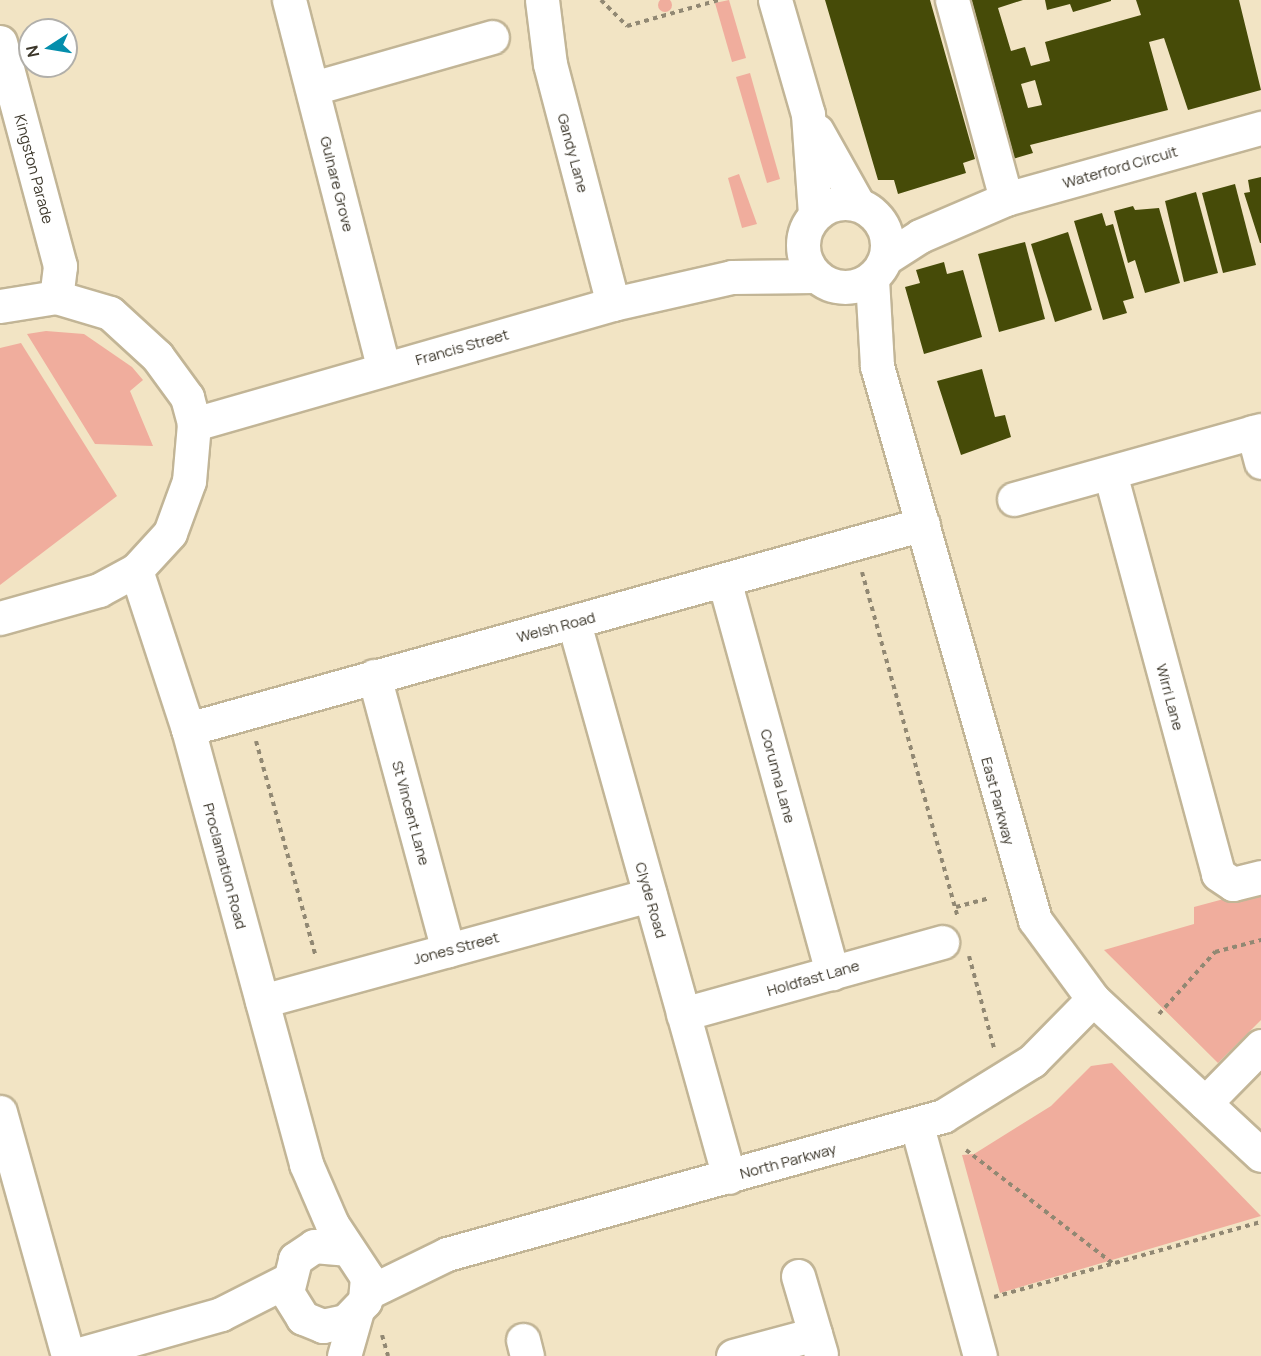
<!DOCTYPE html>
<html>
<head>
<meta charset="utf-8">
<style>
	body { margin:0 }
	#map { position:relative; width:1261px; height:1356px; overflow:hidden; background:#f2e4c4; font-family:Manrope,sans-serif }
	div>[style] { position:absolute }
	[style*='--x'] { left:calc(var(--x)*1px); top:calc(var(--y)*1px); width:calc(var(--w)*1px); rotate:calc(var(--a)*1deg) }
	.green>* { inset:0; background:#f0ad9d }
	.round { border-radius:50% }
	.building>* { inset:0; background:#464b08 }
	.path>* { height:4px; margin-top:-2px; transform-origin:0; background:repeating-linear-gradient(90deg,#918873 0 4.5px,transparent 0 9px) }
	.roads { filter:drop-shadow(2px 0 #c2b596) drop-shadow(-2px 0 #c2b596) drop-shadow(0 2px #c2b596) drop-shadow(0 -2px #c2b596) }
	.minor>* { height:33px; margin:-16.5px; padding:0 16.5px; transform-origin:16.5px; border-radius:16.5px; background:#fff }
	.minor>.ring { margin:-16.5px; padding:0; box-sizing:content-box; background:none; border:33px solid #fff; border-radius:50% }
	span { translate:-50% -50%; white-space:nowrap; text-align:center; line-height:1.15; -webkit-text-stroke:6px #fff; paint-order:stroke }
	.street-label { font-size:15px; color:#3b362a }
	.north { position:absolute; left:18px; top:18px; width:60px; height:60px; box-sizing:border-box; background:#fff; border:2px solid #b1afaa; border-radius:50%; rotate:258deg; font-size:16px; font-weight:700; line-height:24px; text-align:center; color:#3b362a }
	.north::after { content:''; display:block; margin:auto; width:21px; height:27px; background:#048eac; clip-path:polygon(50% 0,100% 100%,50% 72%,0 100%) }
</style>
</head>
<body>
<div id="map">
	<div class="green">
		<div class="round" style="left:658px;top:-2px;width:14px;height:14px"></div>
		<div style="clip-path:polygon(729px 0,746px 58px,732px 62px,715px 3px)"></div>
		<div style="clip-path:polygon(750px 73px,780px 179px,767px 183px,736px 77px)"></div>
		<div style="clip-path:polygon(739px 174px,757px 224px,742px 228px,728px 178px)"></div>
		<div style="clip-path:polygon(46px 331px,84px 334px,132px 367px,143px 380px,130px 391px,153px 446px,95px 444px,27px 334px)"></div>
		<div style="clip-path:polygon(21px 343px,117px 496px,0 585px,0 348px)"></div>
		<div style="clip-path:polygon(1261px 889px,1261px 1020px,1218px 1063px,1104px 950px,1194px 924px,1194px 907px)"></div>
		<div style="clip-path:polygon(1112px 1063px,1261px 1216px,1000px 1293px,962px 1155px,974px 1154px,1051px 1106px,1091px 1066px)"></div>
	</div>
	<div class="building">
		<div style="clip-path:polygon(825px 0,930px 0,975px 159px,963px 163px,966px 173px,898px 194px,894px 180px,878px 180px)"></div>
		<div style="clip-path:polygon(evenodd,969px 0,1023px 0,998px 8px,1011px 51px,1025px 47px,1031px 66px,1050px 61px,1045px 42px,1141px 15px,1136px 0,1239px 0,1261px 90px,1188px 110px,1164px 38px,1149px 42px,1168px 110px,1030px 145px,1033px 153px,1009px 160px,969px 0,1035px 80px,1042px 105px,1028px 108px,1021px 84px,1035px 80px)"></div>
		<div style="clip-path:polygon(1045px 0,1111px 0,1111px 1px,1073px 12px,1070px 4px,1047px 10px)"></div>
		<div style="clip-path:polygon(1261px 177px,1261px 243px,1260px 243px,1244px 193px,1250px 192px,1248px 180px)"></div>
		<div style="clip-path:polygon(1235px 184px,1256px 265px,1223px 273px,1202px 193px)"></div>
		<div style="clip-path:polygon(1196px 192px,1218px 273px,1184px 282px,1165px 201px)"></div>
		<div style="clip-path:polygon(1133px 206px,1135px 210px,1159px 208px,1180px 283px,1145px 293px,1135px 260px,1128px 263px,1114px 211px)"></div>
		<div style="clip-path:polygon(1102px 213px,1106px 226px,1113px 224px,1134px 298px,1123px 301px,1127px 313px,1103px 320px,1074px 221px)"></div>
		<div style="clip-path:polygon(1068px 232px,1092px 310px,1055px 322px,1031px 244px)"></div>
		<div style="clip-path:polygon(1025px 242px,1045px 319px,999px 332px,978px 254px)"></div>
		<div style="clip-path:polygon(944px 262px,947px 274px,963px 270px,982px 337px,924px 354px,905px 287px,920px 283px,916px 270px)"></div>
		<div style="clip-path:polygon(982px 369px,995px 417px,1005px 415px,1011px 437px,961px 455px,937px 381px)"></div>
	</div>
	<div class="path">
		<div style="--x:601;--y:0;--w:37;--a:45"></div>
		<div style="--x:627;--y:26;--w:96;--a:-15.8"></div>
		<div style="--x:862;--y:572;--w:358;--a:74.5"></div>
		<div style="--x:256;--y:741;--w:224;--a:74.5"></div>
		<div style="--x:956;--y:907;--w:34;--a:-15"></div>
		<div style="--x:969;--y:956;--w:95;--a:74.8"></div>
		<div style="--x:1159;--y:1014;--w:84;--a:-47.9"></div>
		<div style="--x:1215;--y:952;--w:48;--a:-14.6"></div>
		<div style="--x:966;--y:1150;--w:185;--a:37.7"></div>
		<div style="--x:994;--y:1297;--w:277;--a:-15.7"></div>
		<div style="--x:382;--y:1335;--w:22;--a:74"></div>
	</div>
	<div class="roads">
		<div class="minor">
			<div style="--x:289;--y:0;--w:381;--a:75.6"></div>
			<div style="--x:542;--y:0;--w:64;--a:82.9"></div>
			<div style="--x:550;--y:64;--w:248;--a:75.3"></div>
			<div style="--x:775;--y:0;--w:119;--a:73.9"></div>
			<div style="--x:808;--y:114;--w:99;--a:86"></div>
			<div style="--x:952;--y:0;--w:206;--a:74.8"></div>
			<div style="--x:0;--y:42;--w:232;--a:75"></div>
			<div style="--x:60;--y:266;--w:31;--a:97"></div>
			<div style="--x:313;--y:88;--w:186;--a:-15.9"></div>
			<div style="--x:817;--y:131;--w:84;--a:60.7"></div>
			<div class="ring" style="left:803px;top:203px;width:51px;height:51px"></div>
			<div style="--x:886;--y:258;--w:40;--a:-32.9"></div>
			<div style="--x:920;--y:236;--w:94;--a:-23.3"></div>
			<div style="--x:1006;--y:199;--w:265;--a:-15.6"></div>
			<div style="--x:872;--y:279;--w:87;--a:86.7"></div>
			<div style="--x:877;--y:366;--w:576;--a:74.08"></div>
			<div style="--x:1035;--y:920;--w:98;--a:53.7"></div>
			<div style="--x:1093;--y:999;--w:229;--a:42.9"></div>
			<div style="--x:0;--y:306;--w:57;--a:-9.1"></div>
			<div style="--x:56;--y:297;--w:56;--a:16.5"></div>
			<div style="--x:110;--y:313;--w:64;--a:42.5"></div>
			<div style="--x:157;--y:356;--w:51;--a:53.8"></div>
			<div style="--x:187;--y:397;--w:28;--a:75"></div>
			<div style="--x:194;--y:424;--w:57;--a:95"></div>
			<div style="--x:189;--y:481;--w:55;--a:110.1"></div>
			<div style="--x:170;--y:533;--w:50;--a:132.6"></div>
			<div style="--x:136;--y:570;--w:42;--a:151.6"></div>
			<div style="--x:99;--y:590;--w:103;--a:164.2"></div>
			<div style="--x:194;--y:424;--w:436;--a:-16"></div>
			<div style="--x:613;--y:304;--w:122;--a:-12.8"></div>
			<div style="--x:732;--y:277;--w:82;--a:-0.7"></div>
			<div style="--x:1253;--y:432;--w:31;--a:75"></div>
			<div style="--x:1110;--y:473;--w:415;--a:74.9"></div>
			<div style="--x:1218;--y:874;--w:18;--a:34"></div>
			<div style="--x:1233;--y:884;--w:29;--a:-14"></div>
			<div style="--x:1014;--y:499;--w:256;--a:-15.6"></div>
			<div style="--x:136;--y:570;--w:167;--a:71.9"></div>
			<div style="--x:188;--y:729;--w:451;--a:74.8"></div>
			<div style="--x:306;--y:1164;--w:65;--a:66.6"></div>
			<div style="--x:332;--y:1224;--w:64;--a:56.6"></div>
			<div style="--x:367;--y:1277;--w:24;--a:95"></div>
			<div style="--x:365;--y:1301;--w:28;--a:134"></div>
			<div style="--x:346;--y:1321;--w:24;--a:168"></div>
			<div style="--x:323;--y:1326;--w:22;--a:-158"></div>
			<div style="--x:303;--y:1318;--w:31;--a:-122"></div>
			<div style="--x:287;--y:1292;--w:34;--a:-76"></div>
			<div style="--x:295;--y:1259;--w:23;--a:-34"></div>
			<div style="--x:314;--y:1246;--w:32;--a:5"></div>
			<div style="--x:724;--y:580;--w:408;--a:74.6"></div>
			<div style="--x:574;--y:623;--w:575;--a:74.37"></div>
			<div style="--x:374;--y:676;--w:284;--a:74.9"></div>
			<div style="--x:188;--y:729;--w:763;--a:-15.58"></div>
			<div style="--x:262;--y:1001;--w:402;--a:-15.3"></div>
			<div style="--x:683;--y:1014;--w:269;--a:-15.5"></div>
			<div style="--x:1205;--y:1103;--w:80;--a:-45.5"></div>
			<div style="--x:0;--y:1112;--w:253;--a:74.4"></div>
			<div style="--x:917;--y:1126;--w:238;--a:74.7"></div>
			<div style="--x:798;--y:1276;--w:81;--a:73.6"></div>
			<div style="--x:367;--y:1293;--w:89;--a:-26"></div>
			<div style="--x:447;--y:1254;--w:515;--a:-15.55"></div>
			<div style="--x:943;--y:1116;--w:105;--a:-31.7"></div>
			<div style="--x:1032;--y:1061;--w:87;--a:-45.5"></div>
			<div style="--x:523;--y:1340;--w:16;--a:76"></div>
			<div style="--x:73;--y:1356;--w:154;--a:-15.8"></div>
			<div style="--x:221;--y:1314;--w:73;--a:-26.9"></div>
			<div style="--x:344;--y:1356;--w:44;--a:-74.1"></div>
			<div style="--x:733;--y:1356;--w:85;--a:-15"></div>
		</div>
	</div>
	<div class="street-label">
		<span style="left:573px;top:153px;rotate:75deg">Gandy Lane</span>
		<span style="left:1120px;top:167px;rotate:-16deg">Waterford Circuit</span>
		<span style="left:34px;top:169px;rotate:75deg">Kingston Parade</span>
		<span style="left:337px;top:184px;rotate:76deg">Gulnare Grove</span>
		<span style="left:462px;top:347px;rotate:-16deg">Francis Street</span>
		<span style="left:556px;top:627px;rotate:-15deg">Welsh Road</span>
		<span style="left:1170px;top:697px;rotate:75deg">Wirri Lane</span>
		<span style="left:778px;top:776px;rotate:75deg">Corunna Lane</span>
		<span style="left:998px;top:801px;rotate:75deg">East Parkway</span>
		<span style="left:411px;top:813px;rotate:75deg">St Vincent Lane</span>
		<span style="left:225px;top:866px;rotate:75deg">Proclamation Road</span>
		<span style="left:651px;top:900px;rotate:74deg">Clyde Road</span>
		<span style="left:456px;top:948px;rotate:-15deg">Jones Street</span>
		<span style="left:813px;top:978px;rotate:-16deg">Holdfast Lane</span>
		<span style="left:788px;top:1161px;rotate:-15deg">North Parkway</span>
	</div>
	<div class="north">N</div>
</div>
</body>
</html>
